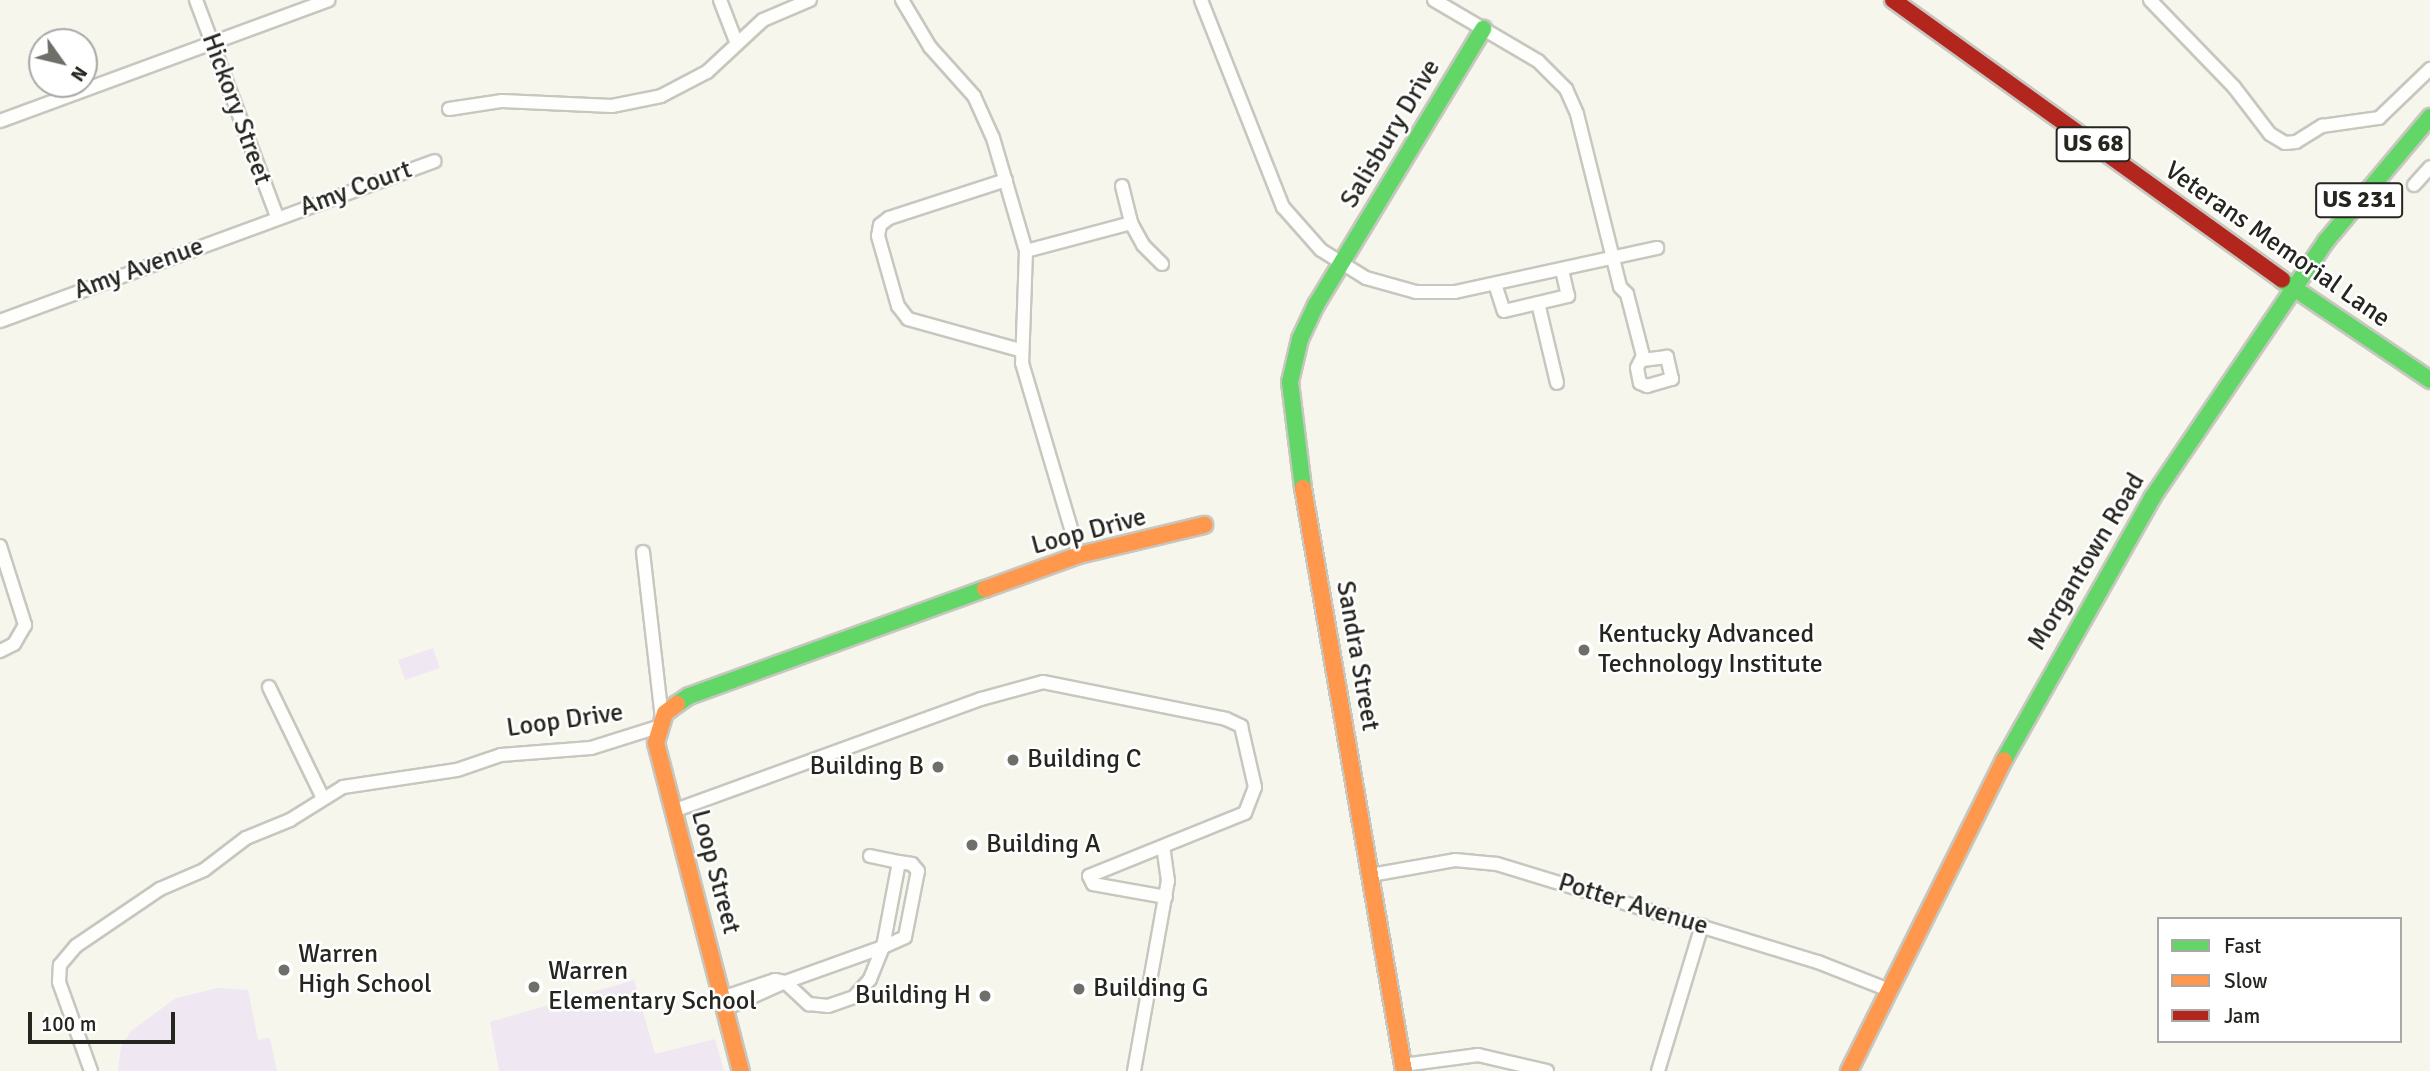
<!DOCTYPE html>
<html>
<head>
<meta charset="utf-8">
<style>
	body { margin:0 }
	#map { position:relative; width:2430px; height:1071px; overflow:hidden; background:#f6f6ed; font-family:Signika,sans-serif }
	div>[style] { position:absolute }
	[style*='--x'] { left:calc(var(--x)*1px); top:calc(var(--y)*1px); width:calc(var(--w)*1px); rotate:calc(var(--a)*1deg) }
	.green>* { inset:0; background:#efe7f2 }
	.roads { filter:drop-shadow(2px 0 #c7c7c0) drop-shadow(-2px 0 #c7c7c0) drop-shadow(0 2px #c7c7c0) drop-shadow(0 -2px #c7c7c0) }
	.street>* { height:12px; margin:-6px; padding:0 6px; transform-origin:6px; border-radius:6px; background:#fefefc }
	.fast>* { height:16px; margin:-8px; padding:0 8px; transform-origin:8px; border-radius:8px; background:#63d668 }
	.slow>* { height:16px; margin:-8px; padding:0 8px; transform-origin:8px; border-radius:8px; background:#ff974d }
	.jam>* { height:16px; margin:-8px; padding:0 8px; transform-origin:8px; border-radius:8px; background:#b3261e }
	.dots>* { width:19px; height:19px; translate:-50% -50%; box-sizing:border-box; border:4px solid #fff; border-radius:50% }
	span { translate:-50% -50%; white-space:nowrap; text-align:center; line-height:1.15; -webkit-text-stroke:5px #fff; paint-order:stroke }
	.shield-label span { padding:2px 5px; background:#fff; border:2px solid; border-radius:5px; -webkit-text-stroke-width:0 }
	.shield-label { font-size:24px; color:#252620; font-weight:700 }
	.street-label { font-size:26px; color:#252620 }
	.poi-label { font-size:26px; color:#252620 }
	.left { translate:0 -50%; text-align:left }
	.right { translate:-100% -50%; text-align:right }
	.legend { position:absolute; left:2157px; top:917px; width:245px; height:126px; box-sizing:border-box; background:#fff; border:2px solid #a8a8a6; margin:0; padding:9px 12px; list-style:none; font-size:21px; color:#252620 }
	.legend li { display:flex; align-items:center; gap:14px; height:35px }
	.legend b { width:35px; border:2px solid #a8a8a6 }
	.north { position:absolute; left:28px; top:28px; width:70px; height:70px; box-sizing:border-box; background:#fff; border:2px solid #a8a8a6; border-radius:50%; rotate:124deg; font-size:19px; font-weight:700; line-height:28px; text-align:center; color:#252620 }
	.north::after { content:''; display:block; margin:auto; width:24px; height:32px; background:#6e6f68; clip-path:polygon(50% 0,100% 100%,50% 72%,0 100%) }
	.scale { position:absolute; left:28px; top:1012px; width:147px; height:32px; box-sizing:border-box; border:4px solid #252620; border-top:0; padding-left:9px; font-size:21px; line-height:24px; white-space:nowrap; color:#252620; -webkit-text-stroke:5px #fff; paint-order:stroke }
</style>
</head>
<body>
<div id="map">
	<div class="green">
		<div style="clip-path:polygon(433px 648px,440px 668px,405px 680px,398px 660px)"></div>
		<div style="clip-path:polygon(634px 980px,655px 1054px,715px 1039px,724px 1071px,499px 1071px,490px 1022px)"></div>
		<div style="clip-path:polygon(218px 988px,248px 990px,258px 1040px,270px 1038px,277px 1071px,118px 1071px,121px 1047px,131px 1031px,176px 998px)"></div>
	</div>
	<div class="roads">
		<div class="street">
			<div style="--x:196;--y:0;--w:232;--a:69.5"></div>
			<div style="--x:720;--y:0;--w:47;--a:68.9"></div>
			<div style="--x:902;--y:0;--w:55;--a:59.2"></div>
			<div style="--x:930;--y:47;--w:66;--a:48.1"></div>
			<div style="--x:974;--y:96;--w:46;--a:65.7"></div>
			<div style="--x:993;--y:138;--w:118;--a:73.7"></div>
			<div style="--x:1026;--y:251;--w:112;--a:92"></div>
			<div style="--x:1022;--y:363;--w:200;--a:73.5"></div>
			<div style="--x:1201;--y:0;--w:223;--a:68.4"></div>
			<div style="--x:1283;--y:207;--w:57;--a:48.5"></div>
			<div style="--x:1321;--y:250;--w:53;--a:31.9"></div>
			<div style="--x:1366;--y:278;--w:52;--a:15.6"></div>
			<div style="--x:1416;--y:292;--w:39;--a:0"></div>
			<div style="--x:1455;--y:292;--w:207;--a:-12.3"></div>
			<div style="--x:1434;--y:0;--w:121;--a:30.4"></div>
			<div style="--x:1538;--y:61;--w:40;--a:45"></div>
			<div style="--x:1566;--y:89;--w:27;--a:66"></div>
			<div style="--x:1577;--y:114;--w:178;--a:76"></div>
			<div style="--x:1620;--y:287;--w:10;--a:45"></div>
			<div style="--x:1627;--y:294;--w:64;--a:75.5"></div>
			<div style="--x:1643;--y:356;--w:13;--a:117"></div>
			<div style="--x:1637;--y:368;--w:15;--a:79"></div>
			<div style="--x:1640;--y:383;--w:8;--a:23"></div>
			<div style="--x:1647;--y:386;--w:26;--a:-16"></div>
			<div style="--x:1672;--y:379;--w:23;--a:-103"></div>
			<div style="--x:1667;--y:357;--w:25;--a:173"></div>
			<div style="--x:2150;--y:0;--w:121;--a:46"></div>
			<div style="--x:2234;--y:87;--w:59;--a:52.5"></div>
			<div style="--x:2270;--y:134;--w:17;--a:31"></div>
			<div style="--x:2285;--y:143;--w:11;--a:-5"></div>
			<div style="--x:2296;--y:142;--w:31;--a:-32"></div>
			<div style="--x:2322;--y:126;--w:58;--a:-8"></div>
			<div style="--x:2379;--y:118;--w:71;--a:-43.9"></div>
			<div style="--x:449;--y:109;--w:54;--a:-8.6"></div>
			<div style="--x:502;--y:101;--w:110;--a:2.6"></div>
			<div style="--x:612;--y:106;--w:50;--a:-11.5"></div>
			<div style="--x:661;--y:96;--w:52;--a:-27.6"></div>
			<div style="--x:707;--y:72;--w:76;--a:-42.9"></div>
			<div style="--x:763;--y:20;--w:51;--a:-23.1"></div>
			<div style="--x:0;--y:121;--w:350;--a:-20.2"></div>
			<div style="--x:1006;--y:180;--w:123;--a:162"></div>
			<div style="--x:889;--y:218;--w:11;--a:142"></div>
			<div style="--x:880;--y:225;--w:11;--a:100"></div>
			<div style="--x:878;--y:236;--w:73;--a:74.1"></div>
			<div style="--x:898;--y:306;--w:16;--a:52"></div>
			<div style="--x:908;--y:319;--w:116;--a:15.5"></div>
			<div style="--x:2414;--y:185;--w:24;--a:-48"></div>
			<div style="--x:1122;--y:186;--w:38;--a:76"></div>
			<div style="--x:1026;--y:251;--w:109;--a:-14.9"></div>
			<div style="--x:1131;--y:223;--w:25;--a:61"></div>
			<div style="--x:1143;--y:245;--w:27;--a:45"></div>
			<div style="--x:1495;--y:284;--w:28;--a:72"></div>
			<div style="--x:1504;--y:311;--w:66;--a:-13.2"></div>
			<div style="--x:1568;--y:296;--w:27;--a:-103"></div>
			<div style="--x:1538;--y:303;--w:82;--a:76.6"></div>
			<div style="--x:0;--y:321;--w:463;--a:-20.2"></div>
			<div style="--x:0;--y:546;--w:83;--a:72.4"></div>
			<div style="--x:25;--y:625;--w:22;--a:120"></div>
			<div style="--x:14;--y:644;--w:16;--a:153"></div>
			<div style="--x:643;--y:552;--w:167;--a:83.5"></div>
			<div style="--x:269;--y:687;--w:123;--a:64.1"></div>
			<div style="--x:673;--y:811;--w:328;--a:-20"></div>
			<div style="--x:981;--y:699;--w:64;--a:-15.3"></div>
			<div style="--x:1043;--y:682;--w:187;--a:11.4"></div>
			<div style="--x:1226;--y:719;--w:17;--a:25"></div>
			<div style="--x:1241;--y:726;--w:63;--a:77.1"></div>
			<div style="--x:1255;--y:787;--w:28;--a:111"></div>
			<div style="--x:1245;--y:813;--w:168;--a:158"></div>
			<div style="--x:1089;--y:876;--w:9;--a:63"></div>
			<div style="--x:1093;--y:884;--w:74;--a:10.1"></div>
			<div style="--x:870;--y:856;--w:30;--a:12"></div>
			<div style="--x:899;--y:862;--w:86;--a:100.7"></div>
			<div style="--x:883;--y:947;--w:104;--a:160.3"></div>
			<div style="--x:785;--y:982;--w:33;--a:43"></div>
			<div style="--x:809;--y:1004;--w:19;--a:6"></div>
			<div style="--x:828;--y:1006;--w:28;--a:-19"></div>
			<div style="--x:854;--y:997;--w:24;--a:-48"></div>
			<div style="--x:870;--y:979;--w:35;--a:-68"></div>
			<div style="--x:883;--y:947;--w:24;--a:-24"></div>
			<div style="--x:905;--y:937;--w:67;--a:-78.9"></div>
			<div style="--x:918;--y:871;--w:9;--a:-131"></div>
			<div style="--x:912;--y:864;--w:13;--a:-171"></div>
			<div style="--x:1371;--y:875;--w:85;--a:-10.1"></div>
			<div style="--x:1455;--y:860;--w:42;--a:5.4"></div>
			<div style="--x:1497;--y:864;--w:336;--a:17"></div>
			<div style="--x:1818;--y:962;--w:76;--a:21.5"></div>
			<div style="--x:722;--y:998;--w:56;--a:-18.8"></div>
			<div style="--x:775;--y:980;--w:10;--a:11"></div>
			<div style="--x:785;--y:982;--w:66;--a:155.8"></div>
			<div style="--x:1403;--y:1065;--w:76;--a:-7.6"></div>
			<div style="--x:1478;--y:1055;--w:71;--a:13.1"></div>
			<div style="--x:91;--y:1071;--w:95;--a:-109.8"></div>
			<div style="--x:59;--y:982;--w:17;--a:-87"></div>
			<div style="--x:60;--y:965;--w:25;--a:-50"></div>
			<div style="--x:76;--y:946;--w:102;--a:-34.2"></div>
			<div style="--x:160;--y:889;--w:48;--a:-23.4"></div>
			<div style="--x:204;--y:870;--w:53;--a:-37.3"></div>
			<div style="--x:246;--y:838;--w:48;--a:-22.2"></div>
			<div style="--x:290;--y:820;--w:62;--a:-31.9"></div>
			<div style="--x:343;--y:787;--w:115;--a:-8.5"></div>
			<div style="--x:457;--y:770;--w:46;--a:-18.8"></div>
			<div style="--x:501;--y:755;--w:90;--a:-4.4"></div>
			<div style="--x:591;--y:748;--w:70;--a:-17.4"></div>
			<div style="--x:1134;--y:1071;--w:193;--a:-79.9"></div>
			<div style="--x:1168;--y:881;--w:35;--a:-98"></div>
			<div style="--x:1658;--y:1071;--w:152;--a:-73.2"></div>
		</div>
		<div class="fast">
			<div style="--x:2282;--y:280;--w:179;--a:34"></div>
			<div style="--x:1303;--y:488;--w:107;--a:-97"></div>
			<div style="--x:1290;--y:382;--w:44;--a:-76.9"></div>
			<div style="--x:1300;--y:339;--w:38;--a:-65"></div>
			<div style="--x:1316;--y:305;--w:323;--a:-58.8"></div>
			<div style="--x:677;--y:704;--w:14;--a:-34"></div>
			<div style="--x:689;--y:696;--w:315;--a:-19.9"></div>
			<div style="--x:2004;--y:760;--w:301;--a:-60.5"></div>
			<div style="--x:2152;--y:498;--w:310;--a:-55.9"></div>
			<div style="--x:2326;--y:241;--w:162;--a:-50"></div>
		</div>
		<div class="slow">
			<div style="--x:1303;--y:488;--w:592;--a:80.17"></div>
			<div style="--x:985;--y:589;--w:100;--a:-19.9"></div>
			<div style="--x:1079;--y:555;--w:129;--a:-13.5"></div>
			<div style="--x:677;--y:704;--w:15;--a:143"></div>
			<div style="--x:665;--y:713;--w:31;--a:107"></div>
			<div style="--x:656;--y:743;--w:339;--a:75.5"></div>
			<div style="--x:1849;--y:1071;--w:347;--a:-63.5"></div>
		</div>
		<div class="jam">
			<div style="--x:1893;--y:0;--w:479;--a:35.7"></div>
		</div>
	</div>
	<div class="dots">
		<div style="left:1584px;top:650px;background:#6e6f68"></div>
		<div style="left:1013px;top:760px;background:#6e6f68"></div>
		<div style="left:938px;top:767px;background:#6e6f68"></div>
		<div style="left:972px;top:845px;background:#6e6f68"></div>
		<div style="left:284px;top:970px;background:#6e6f68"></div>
		<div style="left:534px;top:987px;background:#6e6f68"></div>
		<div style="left:1079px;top:989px;background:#6e6f68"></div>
		<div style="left:985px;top:996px;background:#6e6f68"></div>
	</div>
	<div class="shield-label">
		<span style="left:2093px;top:144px">US 68</span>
		<span style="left:2359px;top:200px">US 231</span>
	</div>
	<div class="street-label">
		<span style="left:236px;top:109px;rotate:70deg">Hickory Street</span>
		<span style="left:1391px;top:134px;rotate:-59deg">Salisbury Drive</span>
		<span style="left:356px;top:189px;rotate:-20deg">Amy Court</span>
		<span style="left:2277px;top:245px;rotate:35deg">Veterans Memorial Lane</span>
		<span style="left:139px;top:269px;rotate:-20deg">Amy Avenue</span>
		<span style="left:1089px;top:532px;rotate:-15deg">Loop Drive</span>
		<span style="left:2087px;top:562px;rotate:-59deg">Morgantown Road</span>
		<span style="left:1357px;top:656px;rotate:80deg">Sandra Street</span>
		<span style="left:565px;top:721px;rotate:-8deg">Loop Drive</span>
		<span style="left:715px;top:872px;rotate:75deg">Loop Street</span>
		<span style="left:1633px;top:905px;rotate:17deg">Potter Avenue</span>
	</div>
	<div class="poi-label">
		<span class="left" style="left:1598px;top:650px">Kentucky Advanced<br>Technology Institute</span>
		<span class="left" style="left:1027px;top:760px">Building C</span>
		<span class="right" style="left:924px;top:767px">Building B</span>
		<span class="left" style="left:986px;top:845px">Building A</span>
		<span class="left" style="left:298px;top:970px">Warren<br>High School</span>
		<span class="left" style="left:548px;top:987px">Warren<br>Elementary School</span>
		<span class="left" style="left:1093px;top:989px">Building G</span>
		<span class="right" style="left:971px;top:996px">Building H</span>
	</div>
	<ul class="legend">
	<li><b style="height:9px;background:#63d668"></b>Fast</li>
	<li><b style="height:9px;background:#ff974d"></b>Slow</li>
	<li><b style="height:9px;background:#b3261e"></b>Jam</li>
	</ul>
	<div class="north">N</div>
	<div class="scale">100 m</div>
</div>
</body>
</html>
